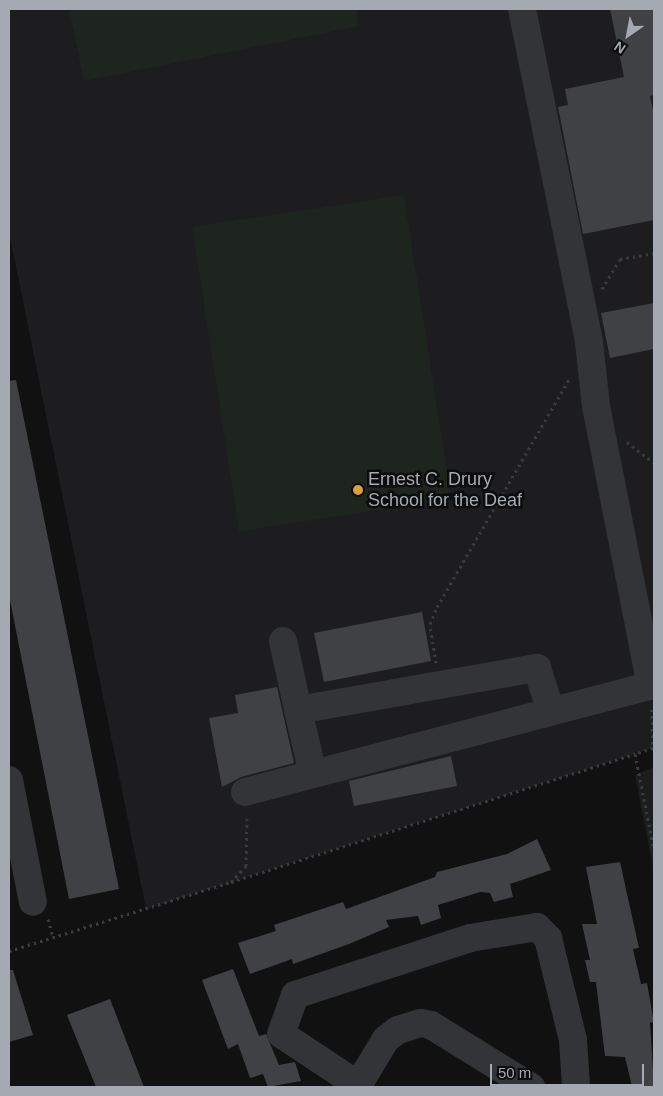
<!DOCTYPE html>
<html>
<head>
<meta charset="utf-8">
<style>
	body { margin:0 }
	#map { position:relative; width:663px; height:1096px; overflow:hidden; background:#111112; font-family:Arial,sans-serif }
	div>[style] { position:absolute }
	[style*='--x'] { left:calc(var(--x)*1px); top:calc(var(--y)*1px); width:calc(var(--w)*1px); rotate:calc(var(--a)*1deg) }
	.built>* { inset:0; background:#1d1d1f }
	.green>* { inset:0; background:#1e251e }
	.building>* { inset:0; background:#404145 }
	.path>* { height:3px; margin-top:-1.5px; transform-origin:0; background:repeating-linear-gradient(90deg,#393b3e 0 2.5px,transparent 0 6.5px) }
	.minor>* { height:28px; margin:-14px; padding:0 14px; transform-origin:14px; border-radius:14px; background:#333437 }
	.dots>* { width:14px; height:14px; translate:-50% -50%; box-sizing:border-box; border:2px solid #0c0c0d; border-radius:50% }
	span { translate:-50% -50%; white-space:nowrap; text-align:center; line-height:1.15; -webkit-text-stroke:5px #0c0c0d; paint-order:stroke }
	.poi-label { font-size:18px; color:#a4a9b2 }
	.left { translate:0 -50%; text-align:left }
	.frame { position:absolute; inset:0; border:10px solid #a4a9b2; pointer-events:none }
	.north { position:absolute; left:603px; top:10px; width:50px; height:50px; -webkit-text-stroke:4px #0c0c0d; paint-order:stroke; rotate:213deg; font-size:14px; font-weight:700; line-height:20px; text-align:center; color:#a4a9b2 }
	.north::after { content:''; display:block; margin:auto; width:18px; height:22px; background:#a4a9b2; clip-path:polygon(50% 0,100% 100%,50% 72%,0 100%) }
	.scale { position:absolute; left:490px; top:1064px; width:154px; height:22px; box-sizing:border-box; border:2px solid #a4a9b2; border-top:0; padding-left:6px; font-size:15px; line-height:18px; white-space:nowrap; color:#a4a9b2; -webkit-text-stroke:4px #0c0c0d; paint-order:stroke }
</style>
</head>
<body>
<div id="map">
	<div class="built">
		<div style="clip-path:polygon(9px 9px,654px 9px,654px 748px,146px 909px,9px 232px)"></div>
		<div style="clip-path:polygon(654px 767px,654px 872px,635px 775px)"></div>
	</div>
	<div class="green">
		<div style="clip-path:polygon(69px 9px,356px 9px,359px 26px,84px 81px)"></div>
		<div style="clip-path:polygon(404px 195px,451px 499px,239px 531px,192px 227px)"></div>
	</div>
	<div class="building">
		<div style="clip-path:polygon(610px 9px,654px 9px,654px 95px,650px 96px,654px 115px,654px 220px,583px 234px,558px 107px,568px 105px,565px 89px,624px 77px)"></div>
		<div style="clip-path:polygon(654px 303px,654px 349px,610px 358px,601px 313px)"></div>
		<div style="clip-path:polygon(16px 380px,119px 889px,69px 899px,9px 595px,9px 381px)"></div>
		<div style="clip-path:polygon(422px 612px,431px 661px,324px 682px,314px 633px)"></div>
		<div style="clip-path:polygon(277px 687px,294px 763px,241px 777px,222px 787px,209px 718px,238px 713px,235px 695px)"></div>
		<div style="clip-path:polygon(451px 756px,457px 786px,354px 806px,349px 781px)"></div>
		<div style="clip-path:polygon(537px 839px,551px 870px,510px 884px,513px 897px,494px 902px,490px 893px,480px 892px,438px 905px,441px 918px,421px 925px,418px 916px,386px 920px,389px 927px,349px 944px,293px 964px,292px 959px,250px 974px,238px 943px,276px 931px,274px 925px,343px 902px,346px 909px,435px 877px,437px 872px,507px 854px)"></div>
		<div style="clip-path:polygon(620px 862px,639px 948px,633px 949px,641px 984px,647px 983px,654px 1023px,650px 1022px,654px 1087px,632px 1087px,625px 1057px,605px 1056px,596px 982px,590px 982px,585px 960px,590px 960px,582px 924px,597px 924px,586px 867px)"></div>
		<div style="clip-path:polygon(233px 969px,259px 1036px,266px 1034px,279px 1065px,295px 1062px,301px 1081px,268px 1087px,263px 1074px,250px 1078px,238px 1044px,228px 1049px,202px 980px)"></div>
		<div style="clip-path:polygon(9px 970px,13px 970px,33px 1035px,9px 1042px)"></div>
		<div style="clip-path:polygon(110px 999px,144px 1087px,96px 1087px,67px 1015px)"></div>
	</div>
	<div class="path">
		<div style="--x:653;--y:109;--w:1;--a:0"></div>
		<div style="--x:602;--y:289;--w:35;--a:-59"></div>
		<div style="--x:620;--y:259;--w:35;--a:-10"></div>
		<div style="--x:627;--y:442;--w:34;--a:38"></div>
		<div style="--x:436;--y:663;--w:39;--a:-99"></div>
		<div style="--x:430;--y:624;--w:18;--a:-68"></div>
		<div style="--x:437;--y:607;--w:263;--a:-59.9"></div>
		<div style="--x:652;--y:709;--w:39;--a:89"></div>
		<div style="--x:653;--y:748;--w:19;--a:162"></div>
		<div style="--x:635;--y:754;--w:98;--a:78.8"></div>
		<div style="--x:231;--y:882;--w:424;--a:-17.6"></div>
		<div style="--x:48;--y:919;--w:19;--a:74"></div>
		<div style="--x:9;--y:951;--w:232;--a:-17.3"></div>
		<div style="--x:231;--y:882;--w:22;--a:-47"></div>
		<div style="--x:246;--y:866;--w:51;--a:-88.9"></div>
	</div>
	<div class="minor">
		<div style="--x:522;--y:9;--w:340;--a:78.6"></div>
		<div style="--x:589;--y:342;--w:64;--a:83.8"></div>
		<div style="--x:596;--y:406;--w:285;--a:78.9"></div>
		<div style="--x:283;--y:641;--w:71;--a:77.7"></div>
		<div style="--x:313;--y:774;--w:66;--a:-103.2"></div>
		<div style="--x:298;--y:710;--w:243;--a:-10"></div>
		<div style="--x:537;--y:668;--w:46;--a:72.3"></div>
		<div style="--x:9;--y:780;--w:124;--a:78.9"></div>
		<div style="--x:245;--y:792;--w:423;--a:-14.7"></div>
		<div style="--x:358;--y:1085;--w:92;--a:-146.5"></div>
		<div style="--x:281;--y:1034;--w:41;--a:-70.3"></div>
		<div style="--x:295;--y:995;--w:184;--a:-18"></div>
		<div style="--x:470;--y:938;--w:68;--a:-9.3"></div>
		<div style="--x:537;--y:927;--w:16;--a:45"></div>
		<div style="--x:548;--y:938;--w:105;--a:76.2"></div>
		<div style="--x:573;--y:1040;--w:47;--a:86.3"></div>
		<div style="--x:357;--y:1087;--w:56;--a:-58.9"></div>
		<div style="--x:386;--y:1039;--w:15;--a:-37"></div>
		<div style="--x:398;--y:1030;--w:24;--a:-17"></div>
		<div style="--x:421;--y:1023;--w:10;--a:11"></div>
		<div style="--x:431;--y:1025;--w:118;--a:31.8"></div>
	</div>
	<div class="dots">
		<div style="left:358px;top:490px;background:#e09d3b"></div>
	</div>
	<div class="poi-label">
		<span class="left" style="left:368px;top:490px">Ernest C. Drury<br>School for the Deaf</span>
	</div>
	<div class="frame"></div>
	<div class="north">N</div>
	<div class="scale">50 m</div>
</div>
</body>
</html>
